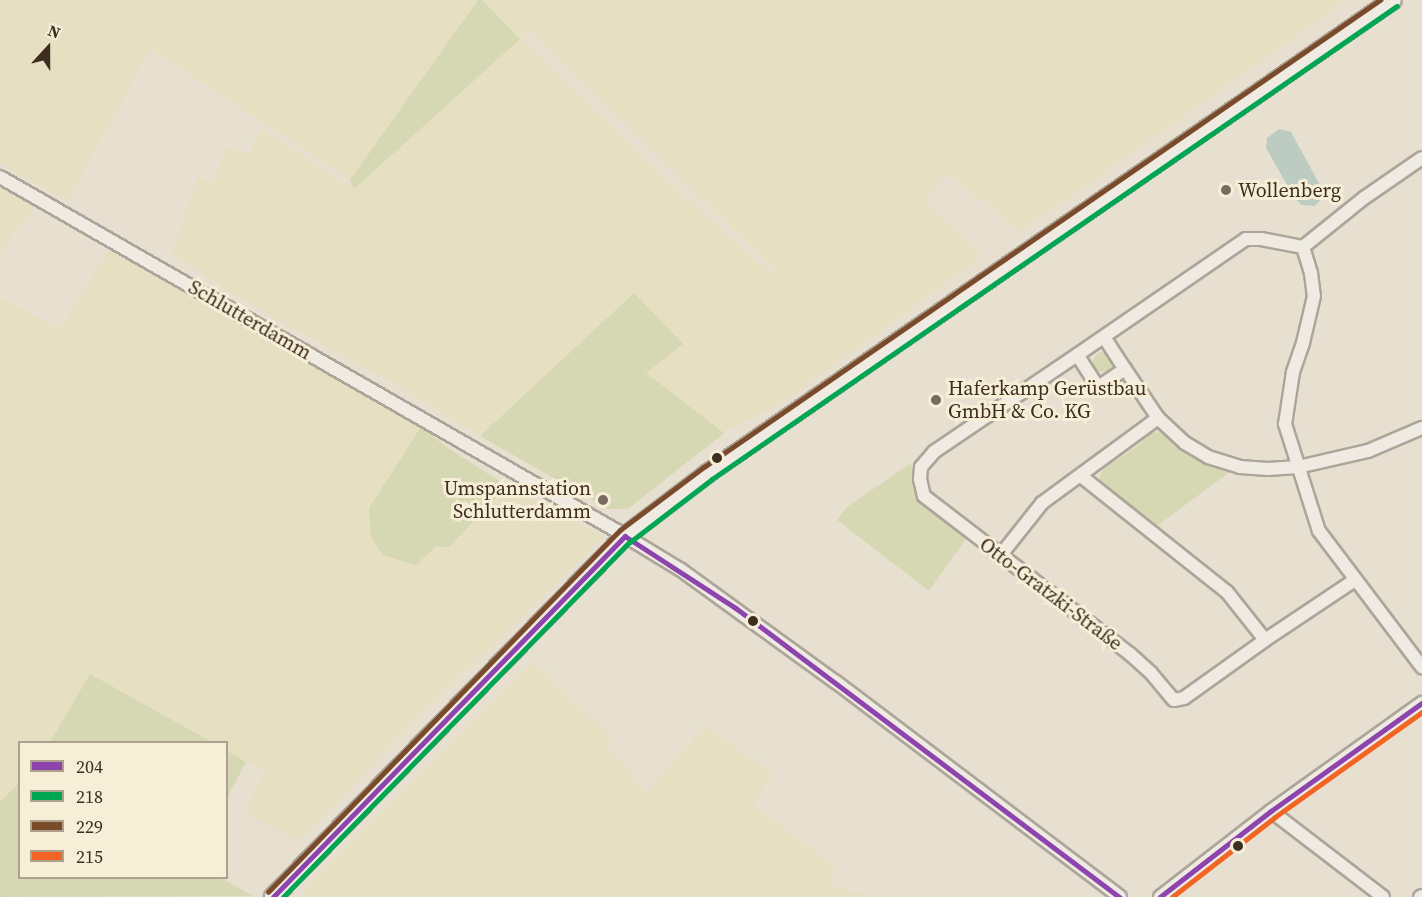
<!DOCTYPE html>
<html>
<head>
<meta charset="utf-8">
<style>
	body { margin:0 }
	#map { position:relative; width:1422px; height:897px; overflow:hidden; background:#e7e0d1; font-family:"Source Serif 4",serif }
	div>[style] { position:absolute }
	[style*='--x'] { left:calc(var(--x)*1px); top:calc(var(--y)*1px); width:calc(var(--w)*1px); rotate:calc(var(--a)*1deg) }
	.farmland>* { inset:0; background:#e6dfc2 }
	.green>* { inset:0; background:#d6d7b3 }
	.round { border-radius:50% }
	.water>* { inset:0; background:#bcccc2 }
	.roads { filter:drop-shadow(2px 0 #ada599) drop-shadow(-2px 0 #ada599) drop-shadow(0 2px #ada599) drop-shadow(0 -2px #ada599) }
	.minor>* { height:12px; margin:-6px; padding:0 6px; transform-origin:6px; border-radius:6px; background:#efebe3 }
	.secondary>* { height:16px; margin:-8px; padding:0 8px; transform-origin:8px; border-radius:8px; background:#efebe3 }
	.bus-1>* { height:4.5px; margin:-2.25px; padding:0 2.25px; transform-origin:2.25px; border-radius:2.25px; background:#8e44ad }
	.bus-2>* { height:4.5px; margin:-2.25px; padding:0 2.25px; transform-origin:2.25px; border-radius:2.25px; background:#00a651 }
	.bus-3>* { height:4.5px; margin:-2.25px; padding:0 2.25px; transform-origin:2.25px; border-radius:2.25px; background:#7a4b2a }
	.bus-4>* { height:4.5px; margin:-2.25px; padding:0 2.25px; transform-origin:2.25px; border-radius:2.25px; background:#f26522 }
	.dots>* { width:16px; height:16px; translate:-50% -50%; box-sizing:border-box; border:3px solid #f7eed8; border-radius:50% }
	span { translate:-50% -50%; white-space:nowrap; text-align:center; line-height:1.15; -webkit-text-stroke:6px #f7eed8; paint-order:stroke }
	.poi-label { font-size:20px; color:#3d2e20 }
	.left { translate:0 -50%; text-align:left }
	.right { translate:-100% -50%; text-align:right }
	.street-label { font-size:20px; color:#3d2e20 }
	.legend { position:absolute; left:18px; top:741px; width:210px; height:138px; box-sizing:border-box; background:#f7eed8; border:2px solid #ada18e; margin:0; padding:8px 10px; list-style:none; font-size:18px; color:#3d2e20 }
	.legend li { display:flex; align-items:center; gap:12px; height:30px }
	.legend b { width:30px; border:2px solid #ada18e }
	.north { position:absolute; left:18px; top:18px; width:60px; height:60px; -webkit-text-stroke:4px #f7eed8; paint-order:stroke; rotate:21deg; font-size:16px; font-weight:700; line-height:24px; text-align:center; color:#3d2e20 }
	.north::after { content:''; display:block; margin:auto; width:21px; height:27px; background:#3d2e20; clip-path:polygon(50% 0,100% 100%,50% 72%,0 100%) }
</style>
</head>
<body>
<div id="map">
	<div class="farmland">
		<div style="clip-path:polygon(0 0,478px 0,350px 180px,151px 49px,67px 201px,0 163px)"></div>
		<div style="clip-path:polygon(evenodd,482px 0,1347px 0,1019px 233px,982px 197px,978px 200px,948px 173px,923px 199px,982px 256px,786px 400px,724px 433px,645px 373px,634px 293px,480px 436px,396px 385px,236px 296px,172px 254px,198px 177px,213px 182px,225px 147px,250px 154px,261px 129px,354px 189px,520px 39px,482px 0,530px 30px,775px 271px,772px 273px,711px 221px,521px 39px,530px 30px)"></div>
		<div style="clip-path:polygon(0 188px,34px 207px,0 254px)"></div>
		<div style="clip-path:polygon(109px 250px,421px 427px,369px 508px,435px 547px,449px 547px,507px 486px,603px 537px,418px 718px,298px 842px,245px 813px,265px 772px,227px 751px,226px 742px,212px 742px,90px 674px,50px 742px,20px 742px,19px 783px,0 802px,0 297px,59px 329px)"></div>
		<div style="clip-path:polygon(533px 661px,612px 738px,606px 746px,647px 792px,705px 725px,773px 775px,753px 806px,834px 865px,831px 886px,876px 897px,305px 897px,302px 890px)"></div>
	</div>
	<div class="green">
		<div style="clip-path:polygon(478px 0,482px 0,520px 39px,354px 189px,350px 180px)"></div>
		<div style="clip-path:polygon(634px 293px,683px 344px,646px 373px,724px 433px,628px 509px,608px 509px,480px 436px)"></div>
		<div class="round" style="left:1093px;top:352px;width:20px;height:20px"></div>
		<div style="clip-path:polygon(421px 427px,445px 446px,507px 486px,449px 547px,435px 547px,416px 565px,383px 555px,371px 537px,369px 508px)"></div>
		<div style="clip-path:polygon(1155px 432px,1171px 434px,1185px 446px,1187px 452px,1203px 461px,1218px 467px,1222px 464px,1235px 468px,1157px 526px,1140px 517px,1139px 511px,1112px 490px,1106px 491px,1099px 477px,1108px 462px,1114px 462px,1142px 443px,1144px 436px)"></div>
		<div style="clip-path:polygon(911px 463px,920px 498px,968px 536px,929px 591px,837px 520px,847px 507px)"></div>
		<div style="clip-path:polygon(90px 674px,212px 742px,50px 742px)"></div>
		<div style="clip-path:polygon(227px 751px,246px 762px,227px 798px)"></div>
		<div style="clip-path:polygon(19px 783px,20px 878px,221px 878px,253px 896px,0 897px,0 802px)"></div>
	</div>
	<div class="water">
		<div style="clip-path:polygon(1279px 129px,1291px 132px,1321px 187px,1322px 198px,1315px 206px,1301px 205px,1294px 197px,1266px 148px,1267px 138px)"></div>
	</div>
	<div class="roads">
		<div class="minor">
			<div style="--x:0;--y:177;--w:711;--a:29.84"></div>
			<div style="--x:617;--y:531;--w:75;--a:31.4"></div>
			<div style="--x:681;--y:570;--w:191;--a:35.9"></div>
			<div style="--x:836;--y:682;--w:356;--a:37.1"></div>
			<div style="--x:1303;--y:247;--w:78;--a:-38.8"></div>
			<div style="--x:1364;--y:198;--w:70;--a:-34.6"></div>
			<div style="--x:1104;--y:337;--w:38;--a:57"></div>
			<div style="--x:1125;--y:369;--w:32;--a:146"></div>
			<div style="--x:1098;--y:387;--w:38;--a:-123"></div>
			<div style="--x:1077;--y:355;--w:205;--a:-34.5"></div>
			<div style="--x:1246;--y:239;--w:15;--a:0"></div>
			<div style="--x:1261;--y:239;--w:43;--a:10.8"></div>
			<div style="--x:1303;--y:247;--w:27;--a:73"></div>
			<div style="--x:1311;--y:273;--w:23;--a:83"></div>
			<div style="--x:1314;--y:296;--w:48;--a:103.2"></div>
			<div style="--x:1303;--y:343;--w:31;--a:109"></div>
			<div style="--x:1293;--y:372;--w:53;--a:98.7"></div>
			<div style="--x:1285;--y:424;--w:112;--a:72.4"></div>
			<div style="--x:1319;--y:531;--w:171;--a:52.9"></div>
			<div style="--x:1077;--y:355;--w:173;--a:145.9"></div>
			<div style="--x:934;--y:452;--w:20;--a:131"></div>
			<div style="--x:921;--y:467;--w:12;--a:95"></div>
			<div style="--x:920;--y:479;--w:17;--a:77"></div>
			<div style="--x:924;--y:496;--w:260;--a:37.5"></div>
			<div style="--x:1130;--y:654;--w:28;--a:42"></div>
			<div style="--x:1151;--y:673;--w:35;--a:50"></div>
			<div style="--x:1174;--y:700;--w:10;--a:-11"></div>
			<div style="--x:1184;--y:698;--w:100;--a:-35.6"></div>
			<div style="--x:1265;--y:640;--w:108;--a:-33.7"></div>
			<div style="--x:1125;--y:369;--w:59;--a:56"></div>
			<div style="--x:1158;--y:418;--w:37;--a:43"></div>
			<div style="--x:1185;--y:443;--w:27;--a:31"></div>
			<div style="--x:1208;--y:457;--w:34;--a:17"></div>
			<div style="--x:1240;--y:467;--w:28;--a:4"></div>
			<div style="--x:1268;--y:469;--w:30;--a:-4"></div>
			<div style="--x:1298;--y:467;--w:72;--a:-12.9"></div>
			<div style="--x:1368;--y:451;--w:59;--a:-23.1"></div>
			<div style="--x:1081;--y:476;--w:186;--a:38.5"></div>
			<div style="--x:1227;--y:592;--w:61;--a:51.6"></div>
			<div style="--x:1000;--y:556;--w:68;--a:-51.6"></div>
			<div style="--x:1042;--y:503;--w:144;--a:-36.2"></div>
			<div style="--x:1271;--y:811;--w:141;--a:37.5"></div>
			<div style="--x:1160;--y:897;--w:140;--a:-37.8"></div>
			<div style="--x:1271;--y:811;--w:186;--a:-35.6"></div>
			<div style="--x:1420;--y:897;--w:2;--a:-27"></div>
		</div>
		<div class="secondary">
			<div style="--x:273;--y:897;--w:504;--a:-45.72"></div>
			<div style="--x:625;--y:536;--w:104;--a:-37.2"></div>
			<div style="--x:708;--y:473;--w:832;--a:-34.63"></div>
		</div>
	</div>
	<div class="bus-1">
		<div style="--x:625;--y:536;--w:132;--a:33"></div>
		<div style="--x:736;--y:608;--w:481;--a:37"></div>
		<div style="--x:273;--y:897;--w:504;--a:-45.72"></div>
		<div style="--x:1160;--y:897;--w:140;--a:-37.8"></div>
		<div style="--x:1271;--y:811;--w:186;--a:-35.6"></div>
	</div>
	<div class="bus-2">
		<div style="--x:283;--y:897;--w:496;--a:-45.7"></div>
		<div style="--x:630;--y:542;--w:103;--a:-37.5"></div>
		<div style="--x:712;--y:479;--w:832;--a:-34.63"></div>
	</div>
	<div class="bus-3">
		<div style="--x:268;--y:892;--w:505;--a:-45.8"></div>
		<div style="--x:620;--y:530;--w:105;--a:-36.9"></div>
		<div style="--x:704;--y:467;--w:822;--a:-34.64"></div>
	</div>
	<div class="bus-4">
		<div style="--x:1172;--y:897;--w:130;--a:-37.8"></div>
		<div style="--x:1275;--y:817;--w:181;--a:-35.5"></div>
	</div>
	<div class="dots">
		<div style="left:1226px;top:190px;background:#786c5e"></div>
		<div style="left:936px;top:400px;background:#786c5e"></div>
		<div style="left:717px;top:458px;background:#3d2e20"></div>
		<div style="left:603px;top:500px;background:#786c5e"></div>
		<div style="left:753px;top:621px;background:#3d2e20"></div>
		<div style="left:1238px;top:846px;background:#3d2e20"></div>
	</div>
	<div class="poi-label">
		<span class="left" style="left:1238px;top:190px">Wollenberg</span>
		<span class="left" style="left:948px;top:400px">Haferkamp Gerüstbau<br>GmbH &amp; Co. KG</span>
		<span class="right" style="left:591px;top:500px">Umspannstation<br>Schlutterdamm</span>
	</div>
	<div class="street-label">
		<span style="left:250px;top:320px;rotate:30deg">Schlutterdamm</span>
		<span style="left:1051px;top:594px;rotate:37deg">Otto-Gratzki-Straße</span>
	</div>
	<ul class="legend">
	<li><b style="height:8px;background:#8e44ad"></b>204</li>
	<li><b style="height:8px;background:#00a651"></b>218</li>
	<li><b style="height:8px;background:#7a4b2a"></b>229</li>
	<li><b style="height:8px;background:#f26522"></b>215</li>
	</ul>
	<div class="north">N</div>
</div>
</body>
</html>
